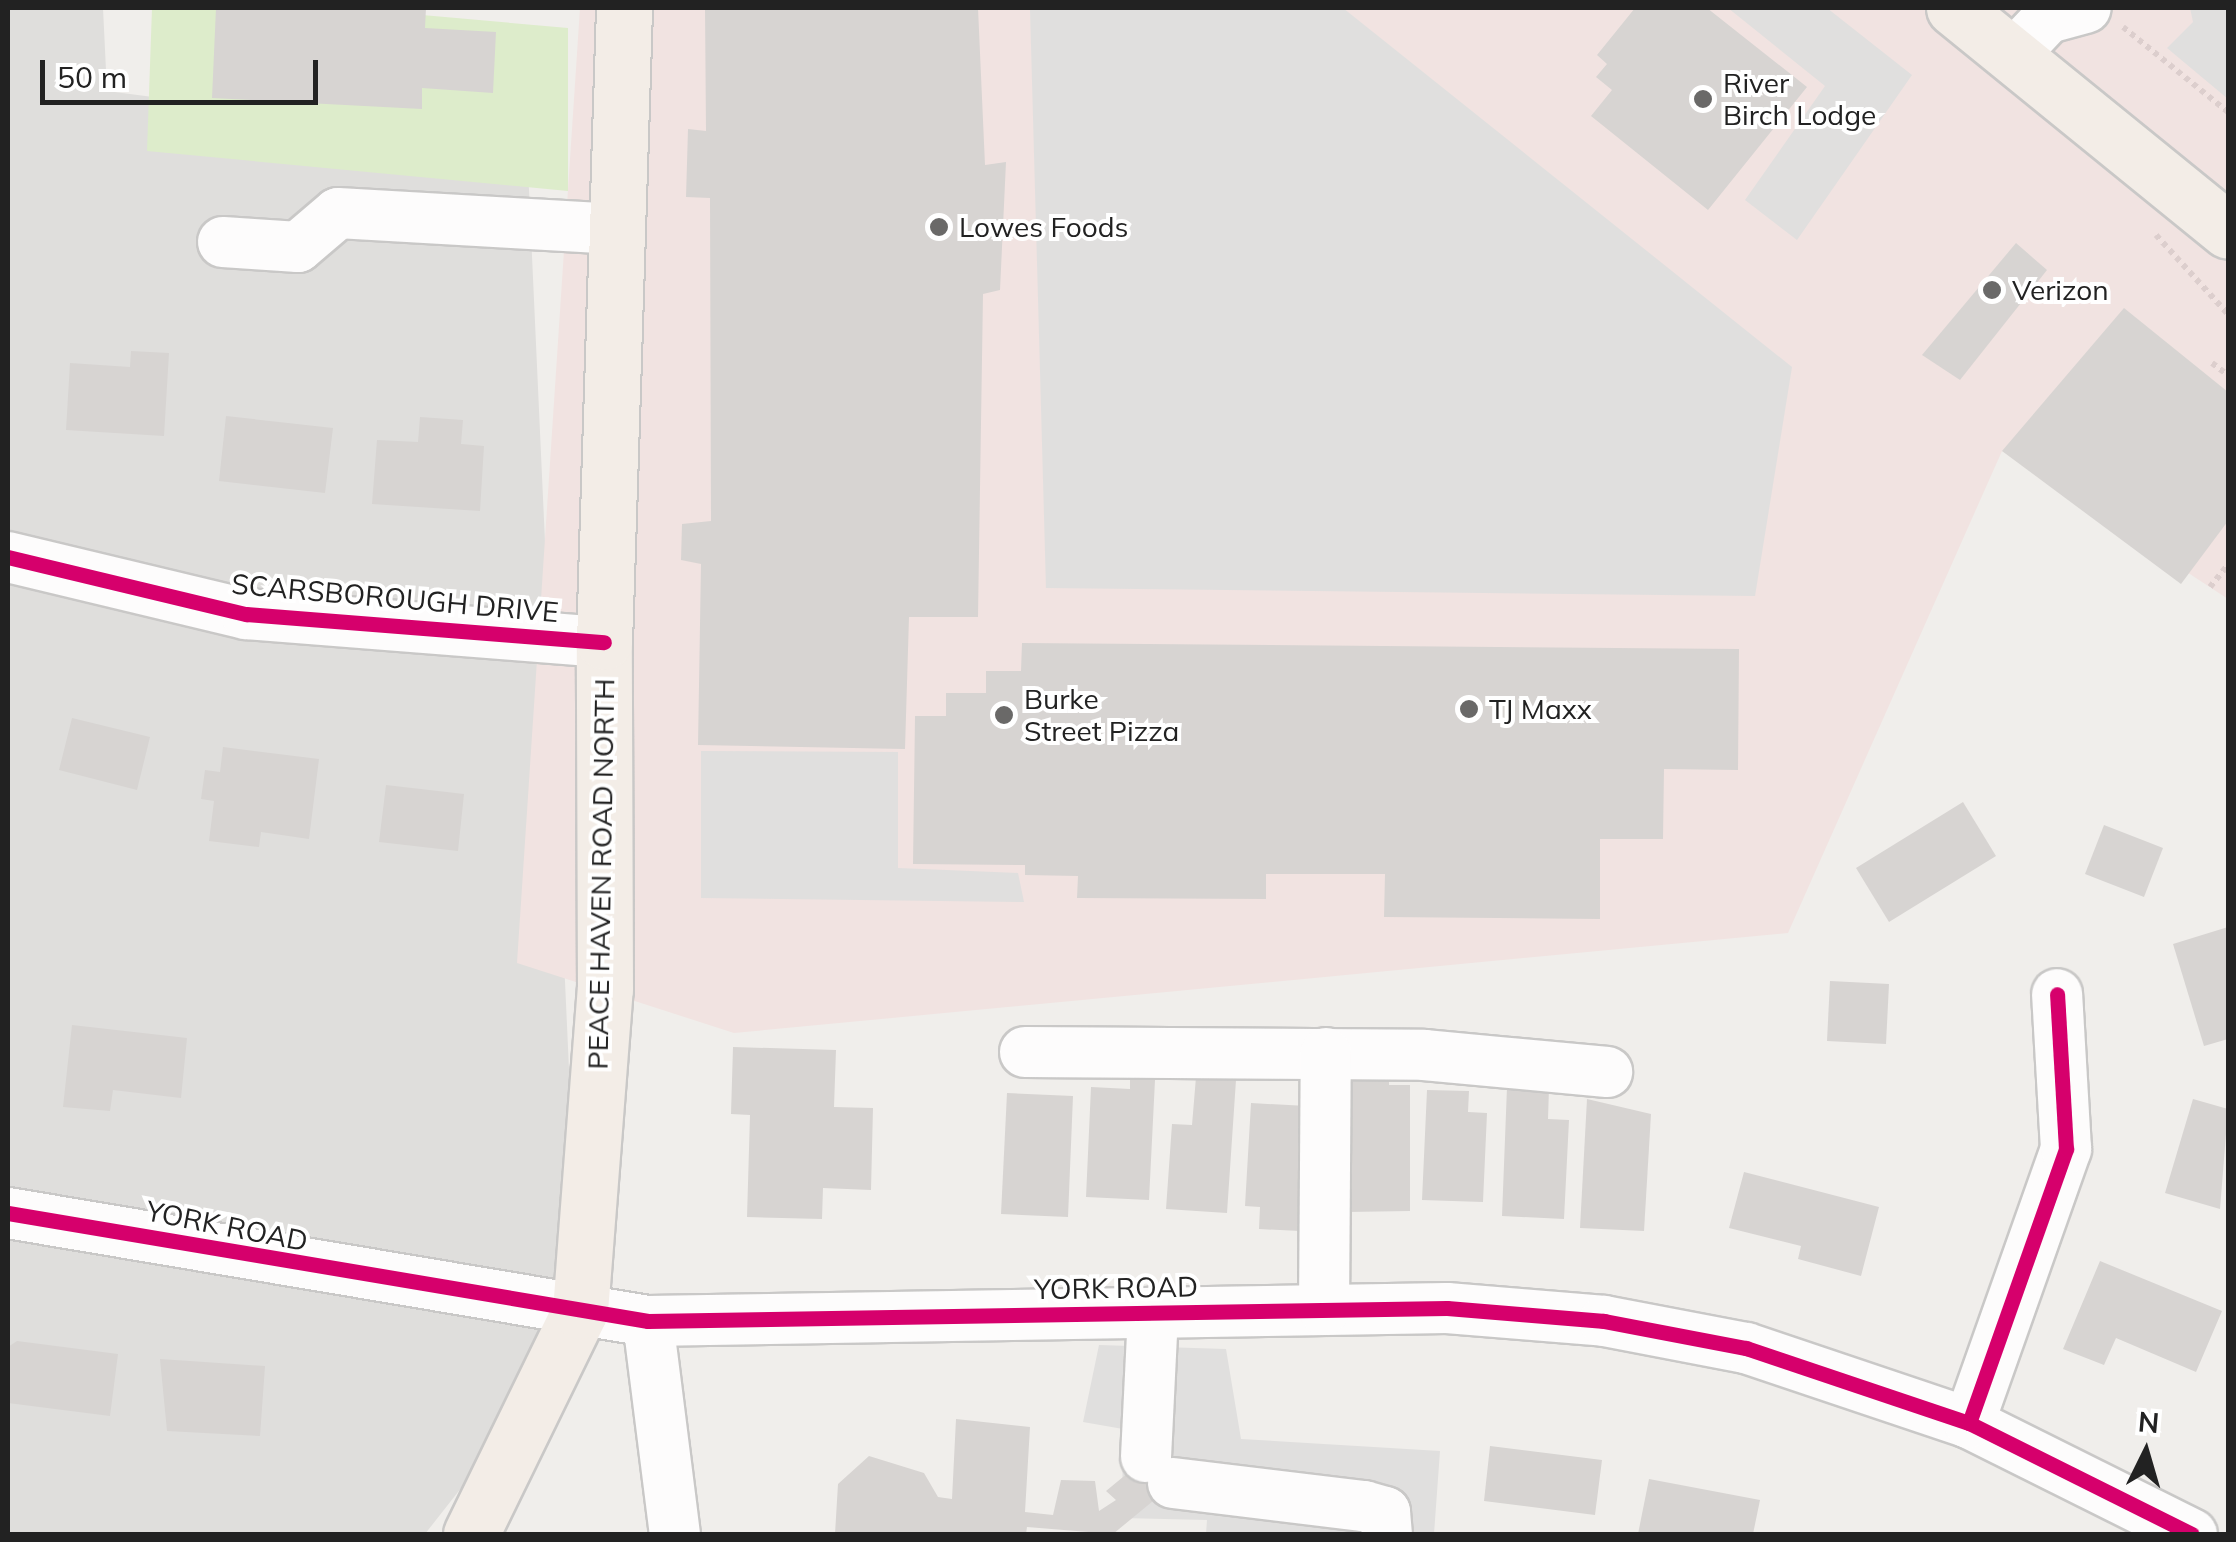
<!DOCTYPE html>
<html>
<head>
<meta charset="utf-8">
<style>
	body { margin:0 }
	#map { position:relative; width:2236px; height:1542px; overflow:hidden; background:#f0eeeb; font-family:Mulish,sans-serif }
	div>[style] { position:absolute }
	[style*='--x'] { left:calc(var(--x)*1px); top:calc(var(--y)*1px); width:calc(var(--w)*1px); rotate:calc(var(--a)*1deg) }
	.residential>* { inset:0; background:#dfdedc }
	.commercial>* { inset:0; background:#f1e3e1 }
	.grass>* { inset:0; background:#ddeccb }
	.parking>* { inset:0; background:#e0dfde }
	.building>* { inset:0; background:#d7d4d2 }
	.path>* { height:6px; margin-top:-3px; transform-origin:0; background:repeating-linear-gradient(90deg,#dccecd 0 5px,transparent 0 10px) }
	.roads { filter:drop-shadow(2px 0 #c9c8c7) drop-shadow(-2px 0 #c9c8c7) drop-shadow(0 2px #c9c8c7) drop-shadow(0 -2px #c9c8c7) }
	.minor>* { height:50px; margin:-25px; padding:0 25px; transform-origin:25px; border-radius:25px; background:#fdfcfc }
	.major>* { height:55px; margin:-27.5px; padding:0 27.5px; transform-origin:27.5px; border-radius:27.5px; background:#f3ede7 }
	.cycleway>* { height:15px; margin:-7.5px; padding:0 7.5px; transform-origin:7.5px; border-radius:7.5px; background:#d6006c }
	.dots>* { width:28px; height:28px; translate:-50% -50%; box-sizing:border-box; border:5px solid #fff; border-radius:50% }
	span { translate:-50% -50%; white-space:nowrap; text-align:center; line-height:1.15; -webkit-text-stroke:8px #fff; paint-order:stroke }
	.poi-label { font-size:28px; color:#222 }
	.left { translate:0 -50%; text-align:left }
	.street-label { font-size:28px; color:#222 }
	.frame { position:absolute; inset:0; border:10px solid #222; pointer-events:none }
	.north { position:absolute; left:2096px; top:1402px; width:100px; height:100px; -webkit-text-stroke:8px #fff; paint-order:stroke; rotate:5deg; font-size:28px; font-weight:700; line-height:40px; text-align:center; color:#222 }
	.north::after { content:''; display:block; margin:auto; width:35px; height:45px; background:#222; clip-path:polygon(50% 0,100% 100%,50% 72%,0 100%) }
	.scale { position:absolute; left:40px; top:60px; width:278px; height:45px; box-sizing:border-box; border:5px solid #222; border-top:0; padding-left:12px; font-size:30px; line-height:35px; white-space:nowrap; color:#222; -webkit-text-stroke:8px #fff; paint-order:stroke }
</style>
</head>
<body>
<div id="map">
	<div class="residential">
		<div style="clip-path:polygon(8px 8px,103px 8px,107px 91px,527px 146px,580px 1311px,553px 1371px,425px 1534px,8px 1534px)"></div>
	</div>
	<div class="commercial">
		<div style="clip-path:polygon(580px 8px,2228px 8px,2228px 599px,2002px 451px,1788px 933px,734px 1033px,517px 963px)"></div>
	</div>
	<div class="grass">
		<div style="clip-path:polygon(152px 8px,343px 8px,568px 28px,568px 191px,147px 151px)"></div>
	</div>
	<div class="parking">
		<div style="clip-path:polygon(1030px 8px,1343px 8px,1792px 367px,1755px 596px,1046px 588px)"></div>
		<div style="clip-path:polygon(1728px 8px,1827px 8px,1912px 75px,1797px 240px,1745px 200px,1825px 86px)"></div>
		<div style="clip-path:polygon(2190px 8px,2228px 8px,2228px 99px,2167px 48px,2193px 22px)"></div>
		<div style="clip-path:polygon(701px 751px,898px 752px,898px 868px,1018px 873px,1024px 902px,701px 898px)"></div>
		<div style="clip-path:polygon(1099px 1345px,1226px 1349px,1241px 1439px,1440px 1451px,1434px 1534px,1206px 1534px,1207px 1520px,1122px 1518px,1123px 1429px,1083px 1422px)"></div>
	</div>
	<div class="building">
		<div style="clip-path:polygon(216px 8px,426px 8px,425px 28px,496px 32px,493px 93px,422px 88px,422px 109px,212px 98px)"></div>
		<div style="clip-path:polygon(705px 8px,978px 8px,985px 165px,1006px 162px,1000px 290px,983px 294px,978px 617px,909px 617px,905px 749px,698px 745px,701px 564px,681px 560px,682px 524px,711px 521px,710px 198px,686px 197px,688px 129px,706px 131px)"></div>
		<div style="clip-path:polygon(1635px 8px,1707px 8px,1807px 87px,1708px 210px,1591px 116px,1612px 90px,1596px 77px,1607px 64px,1597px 55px)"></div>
		<div style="clip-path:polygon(2016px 243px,2047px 270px,1960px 380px,1922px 355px)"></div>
		<div style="clip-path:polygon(2124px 308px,2228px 392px,2228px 521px,2181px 584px,2002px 451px)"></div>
		<div style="clip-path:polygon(131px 351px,169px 353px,164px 436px,66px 430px,70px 363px,130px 367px)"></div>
		<div style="clip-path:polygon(226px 416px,333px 428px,325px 493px,219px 481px)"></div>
		<div style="clip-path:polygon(420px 417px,463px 420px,461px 444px,484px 446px,480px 511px,372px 504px,377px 440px,418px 442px)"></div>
		<div style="clip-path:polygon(1022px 643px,1739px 649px,1738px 770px,1664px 769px,1663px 839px,1600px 839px,1600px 919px,1384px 917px,1385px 874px,1266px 874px,1266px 899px,1077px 898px,1078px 876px,1025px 875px,1025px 865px,913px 864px,915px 716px,946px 716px,946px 693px,986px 693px,986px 671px,1021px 671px)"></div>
		<div style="clip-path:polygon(72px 718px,150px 737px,137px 790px,59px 770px)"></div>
		<div style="clip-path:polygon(223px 747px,319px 759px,309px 839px,261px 832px,259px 847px,209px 841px,214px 801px,201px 799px,205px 770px,220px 772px)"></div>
		<div style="clip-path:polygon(386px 785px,464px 794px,458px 851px,379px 842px)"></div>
		<div style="clip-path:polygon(1963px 802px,1996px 856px,1889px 922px,1856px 868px)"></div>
		<div style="clip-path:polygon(2104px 825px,2163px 848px,2144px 897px,2085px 874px)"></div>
		<div style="clip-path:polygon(2228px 927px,2228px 1039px,2204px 1046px,2173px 944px)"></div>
		<div style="clip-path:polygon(1830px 981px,1889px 984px,1886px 1044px,1827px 1041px)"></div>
		<div style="clip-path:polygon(72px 1025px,187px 1038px,181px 1098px,113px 1090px,110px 1111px,63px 1107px)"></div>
		<div style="clip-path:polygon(733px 1047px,836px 1050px,834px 1107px,873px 1108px,871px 1190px,823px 1188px,822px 1219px,747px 1217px,750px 1115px,731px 1114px)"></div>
		<div style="clip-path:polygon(1389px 1069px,1389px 1085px,1410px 1085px,1410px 1211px,1347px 1212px,1347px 1070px)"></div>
		<div style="clip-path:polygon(1196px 1077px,1236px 1080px,1227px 1213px,1166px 1209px,1172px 1124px,1192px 1125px)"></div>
		<div style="clip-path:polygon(1130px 1079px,1155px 1080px,1149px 1200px,1086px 1197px,1091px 1087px,1130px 1089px)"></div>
		<div style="clip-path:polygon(1507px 1087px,1549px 1088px,1548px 1119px,1569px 1120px,1564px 1219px,1502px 1216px)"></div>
		<div style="clip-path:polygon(1427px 1090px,1469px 1091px,1468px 1112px,1487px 1113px,1483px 1202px,1422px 1200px)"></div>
		<div style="clip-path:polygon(1007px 1093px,1073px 1096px,1068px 1217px,1001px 1214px)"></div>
		<div style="clip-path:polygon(1587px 1099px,1651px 1114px,1644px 1231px,1580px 1228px)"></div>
		<div style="clip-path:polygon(2193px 1099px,2228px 1109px,2220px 1209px,2165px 1193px)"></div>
		<div style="clip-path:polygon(1251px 1103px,1307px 1106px,1300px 1231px,1259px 1229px,1260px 1207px,1245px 1206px)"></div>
		<div style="clip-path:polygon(1744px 1172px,1879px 1207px,1861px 1276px,1798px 1259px,1801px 1246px,1729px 1228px)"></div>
		<div style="clip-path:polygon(2100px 1261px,2222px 1311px,2196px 1372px,2116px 1338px,2104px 1365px,2063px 1349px)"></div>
		<div style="clip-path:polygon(17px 1341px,118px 1354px,110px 1416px,8px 1403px,8px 1347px)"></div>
		<div style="clip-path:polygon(160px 1359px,265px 1366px,260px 1436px,167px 1431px)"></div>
		<div style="clip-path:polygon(956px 1419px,1030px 1427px,1025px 1512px,1053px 1515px,1061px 1480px,1095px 1481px,1099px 1511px,1116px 1500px,1106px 1491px,1163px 1444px,1187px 1473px,1113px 1534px,1027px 1527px,1026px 1534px,835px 1534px,838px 1484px,869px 1456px,924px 1473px,938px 1497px,952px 1499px)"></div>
		<div style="clip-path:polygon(1490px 1446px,1602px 1460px,1595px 1515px,1484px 1501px)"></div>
		<div style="clip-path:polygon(1649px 1479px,1760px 1500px,1753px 1534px,1638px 1534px)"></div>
	</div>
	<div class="path">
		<div style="--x:2123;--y:27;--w:135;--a:39"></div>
		<div style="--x:2156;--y:235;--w:107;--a:47.7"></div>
		<div style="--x:2212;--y:363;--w:20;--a:37"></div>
		<div style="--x:2210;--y:587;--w:28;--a:-51"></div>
	</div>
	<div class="roads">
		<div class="minor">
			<div style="--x:2013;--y:55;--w:51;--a:-46.6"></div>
			<div style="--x:2048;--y:18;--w:39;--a:-15"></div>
			<div style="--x:223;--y:242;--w:75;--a:3.8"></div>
			<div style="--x:298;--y:247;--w:52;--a:-40.4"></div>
			<div style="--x:338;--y:213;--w:275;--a:3.3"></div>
			<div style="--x:8;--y:557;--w:245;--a:13.5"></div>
			<div style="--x:246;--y:614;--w:359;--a:4.5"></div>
			<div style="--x:1025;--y:1052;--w:399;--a:0.4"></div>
			<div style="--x:1424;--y:1055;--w:184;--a:5.3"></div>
			<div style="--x:8;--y:1213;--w:649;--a:9.58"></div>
			<div style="--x:648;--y:1321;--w:799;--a:-0.93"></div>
			<div style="--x:1447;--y:1308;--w:158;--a:4.7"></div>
			<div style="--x:1604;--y:1321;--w:145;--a:10.8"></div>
			<div style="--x:1746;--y:1348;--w:235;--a:18.6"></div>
			<div style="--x:1969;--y:1423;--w:249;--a:26.5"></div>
			<div style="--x:1324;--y:1310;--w:257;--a:-89.6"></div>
			<div style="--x:648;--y:1321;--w:215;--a:82.8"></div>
			<div style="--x:1969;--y:1423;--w:291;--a:-70.5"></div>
			<div style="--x:2066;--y:1149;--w:155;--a:-93.3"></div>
			<div style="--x:1146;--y:1457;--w:145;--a:-87.2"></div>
			<div style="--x:1173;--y:1483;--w:192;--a:6.9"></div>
			<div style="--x:1364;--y:1506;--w:22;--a:16"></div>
			<div style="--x:1385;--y:1512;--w:22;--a:85"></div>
		</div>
		<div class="major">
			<div style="--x:1954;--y:8;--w:353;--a:39.1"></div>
			<div style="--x:471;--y:1534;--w:248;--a:-64"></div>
			<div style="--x:580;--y:1311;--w:323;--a:-85.6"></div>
			<div style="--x:605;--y:989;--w:347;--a:-90.2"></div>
			<div style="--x:604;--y:642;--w:634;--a:-88.19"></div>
		</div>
	</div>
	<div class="cycleway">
		<div style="--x:8;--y:557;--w:245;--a:13.5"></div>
		<div style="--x:246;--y:614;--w:359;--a:4.5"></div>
		<div style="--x:8;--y:1213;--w:649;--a:9.58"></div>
		<div style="--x:648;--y:1321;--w:799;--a:-0.93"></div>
		<div style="--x:1447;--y:1308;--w:158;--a:4.7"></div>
		<div style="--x:1604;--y:1321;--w:145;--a:10.8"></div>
		<div style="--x:1746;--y:1348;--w:235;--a:18.6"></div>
		<div style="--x:1969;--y:1423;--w:249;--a:26.5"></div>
		<div style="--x:1969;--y:1423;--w:291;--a:-70.5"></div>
		<div style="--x:2066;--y:1149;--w:155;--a:-93.3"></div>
	</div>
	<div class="dots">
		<div style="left:1703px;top:99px;background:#6a6968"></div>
		<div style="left:939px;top:227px;background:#6a6968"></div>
		<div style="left:1992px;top:290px;background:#6a6968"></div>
		<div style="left:1469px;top:709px;background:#6a6968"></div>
		<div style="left:1004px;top:715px;background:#6a6968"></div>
	</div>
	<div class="poi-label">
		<span class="left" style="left:1723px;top:99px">River<br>Birch Lodge</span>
		<span class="left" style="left:959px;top:227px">Lowes Foods</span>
		<span class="left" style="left:2012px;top:290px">Verizon</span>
		<span class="left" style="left:1024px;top:715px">Burke<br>Street Pizza</span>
		<span class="left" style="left:1489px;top:709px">TJ Maxx</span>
	</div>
	<div class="street-label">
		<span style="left:395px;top:598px;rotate:5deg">SCARSBOROUGH DRIVE</span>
		<span style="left:601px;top:874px;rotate:-89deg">PEACE HAVEN ROAD NORTH</span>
		<span style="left:227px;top:1226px;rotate:11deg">YORK ROAD</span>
		<span style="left:1116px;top:1288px;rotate:-1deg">YORK ROAD</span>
	</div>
	<div class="frame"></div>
	<div class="north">N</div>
	<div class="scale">50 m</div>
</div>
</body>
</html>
